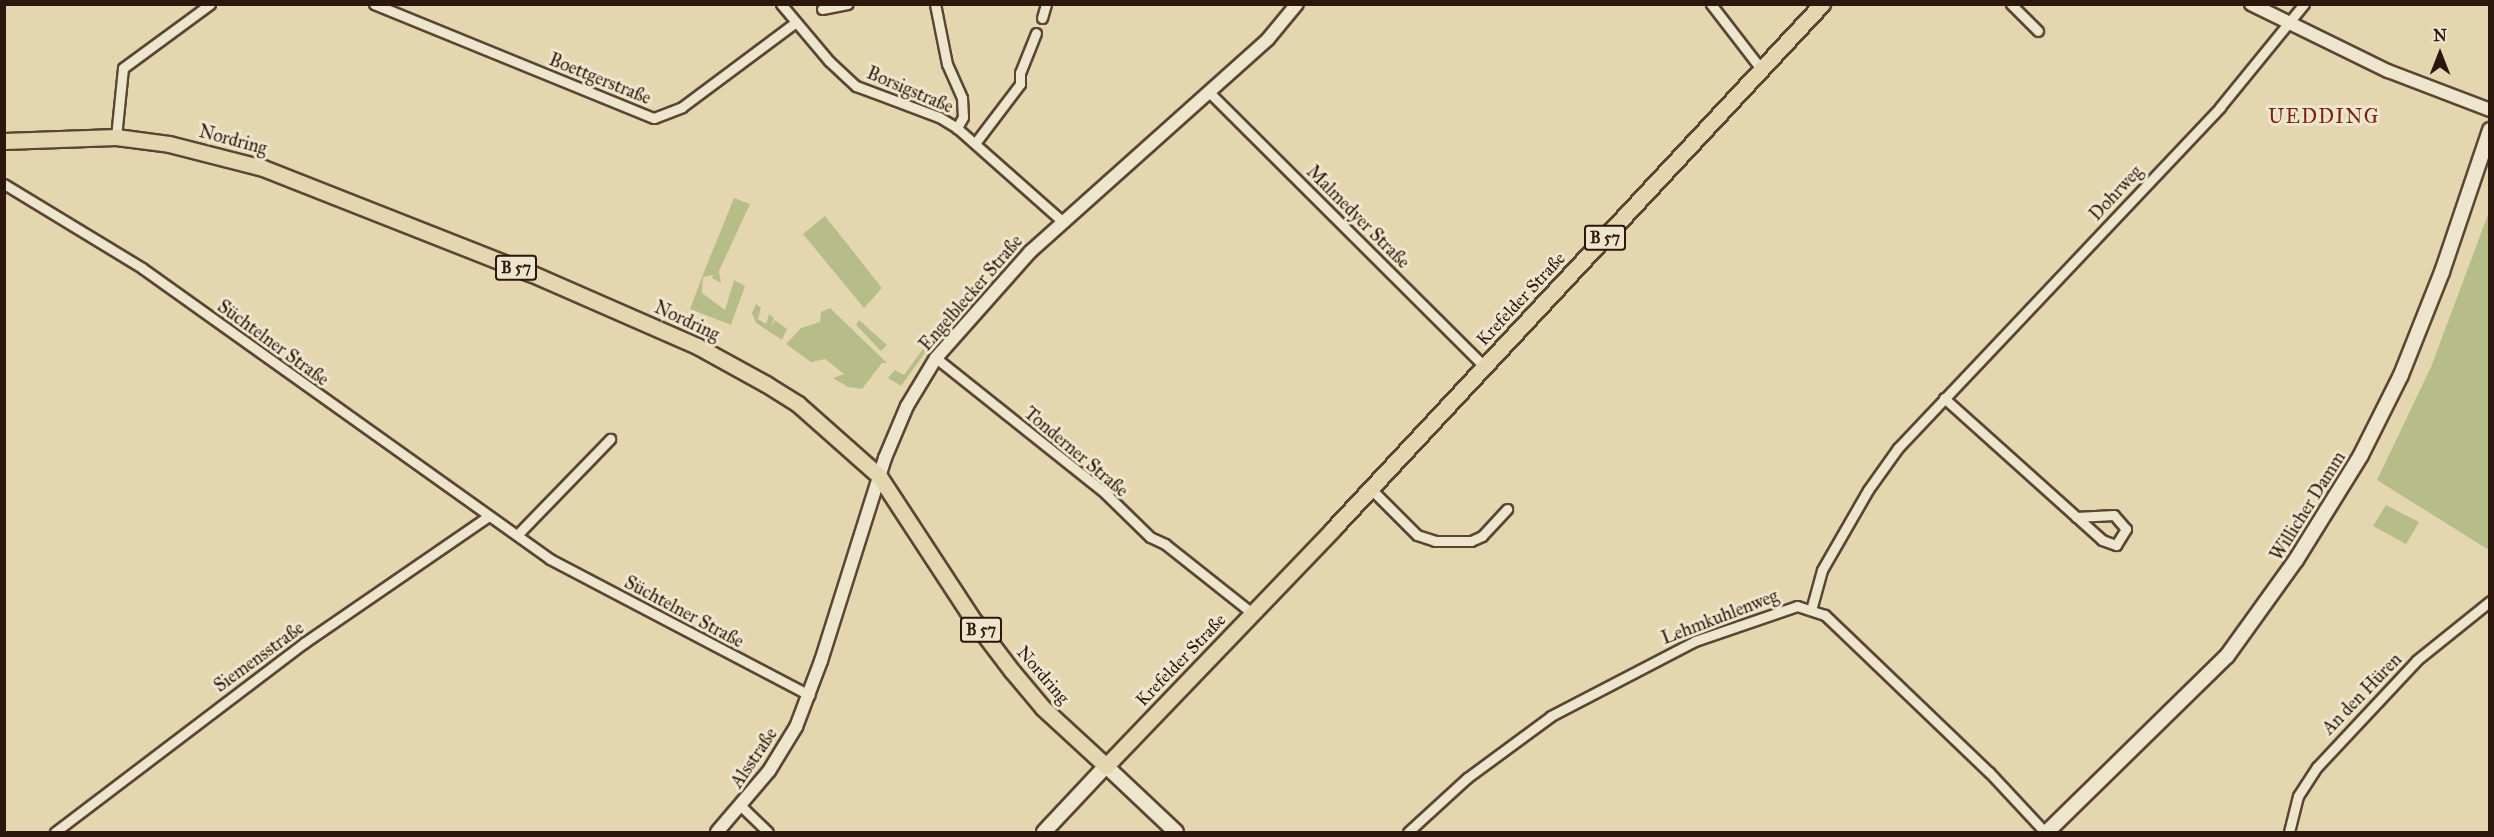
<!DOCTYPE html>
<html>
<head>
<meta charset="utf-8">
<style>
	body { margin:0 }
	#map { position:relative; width:2494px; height:837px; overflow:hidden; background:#e4d7b0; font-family:"IM FELL Great Primer",serif }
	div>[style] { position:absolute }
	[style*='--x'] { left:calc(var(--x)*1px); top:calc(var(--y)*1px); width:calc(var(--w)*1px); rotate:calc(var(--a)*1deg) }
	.green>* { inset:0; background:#b7bd89 }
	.roads { filter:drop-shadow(2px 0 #5b4634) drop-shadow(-2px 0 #5b4634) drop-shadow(0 2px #5b4634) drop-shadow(0 -2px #5b4634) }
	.minor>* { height:9px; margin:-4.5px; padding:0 4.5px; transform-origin:4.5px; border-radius:4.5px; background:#ede5cc }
	.tertiary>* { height:12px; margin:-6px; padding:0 6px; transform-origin:6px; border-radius:6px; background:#ede5cc }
	.secondary>* { height:14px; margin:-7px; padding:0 7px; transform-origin:7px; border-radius:7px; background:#ede5cc }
	.primary>* { height:15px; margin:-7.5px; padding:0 7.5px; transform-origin:7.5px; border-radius:7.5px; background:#e4d7b0 }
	span { translate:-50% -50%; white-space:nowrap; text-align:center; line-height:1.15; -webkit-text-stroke:6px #ede5cc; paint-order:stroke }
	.shield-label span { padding:2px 4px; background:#ede5cc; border:2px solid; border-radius:4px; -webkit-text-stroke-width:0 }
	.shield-label { font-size:16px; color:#2d160b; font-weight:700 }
	.street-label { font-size:18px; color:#2d160b }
	.neighbourhood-label { font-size:20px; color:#7a1f14; letter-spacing:1.5px }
	.frame { position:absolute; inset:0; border:6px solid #2d160b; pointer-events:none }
	.north { position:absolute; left:2410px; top:24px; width:60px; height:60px; -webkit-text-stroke:4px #ede5cc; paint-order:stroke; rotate:0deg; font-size:16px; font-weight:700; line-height:24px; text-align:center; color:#2d160b }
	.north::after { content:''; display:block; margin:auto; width:21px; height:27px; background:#2d160b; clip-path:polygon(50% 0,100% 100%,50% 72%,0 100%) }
</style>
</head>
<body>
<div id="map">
	<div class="green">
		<div style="clip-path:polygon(734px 198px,750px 204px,719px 271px,721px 283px,712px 278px,713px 275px,703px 277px,702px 293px,725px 310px,734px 280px,745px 286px,731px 325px,690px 309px,702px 277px)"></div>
		<div style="clip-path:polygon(2489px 212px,2490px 550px,2489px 550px,2377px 480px,2431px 367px)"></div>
		<div style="clip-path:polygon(825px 216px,882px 288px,864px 308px,803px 234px)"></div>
		<div style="clip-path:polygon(756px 304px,761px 308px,758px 319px,766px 324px,769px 314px,774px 318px,771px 327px,775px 320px,787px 329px,782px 340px,756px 323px,752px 313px)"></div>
		<div style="clip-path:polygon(830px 308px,887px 363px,882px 363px,862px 389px,848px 387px,833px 378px,844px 374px,825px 359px,811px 362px,786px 344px,801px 328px,820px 322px,821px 312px)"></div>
		<div style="clip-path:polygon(947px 316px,950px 318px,901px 386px,888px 378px,895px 370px,904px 375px)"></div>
		<div style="clip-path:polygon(859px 320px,887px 345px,881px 351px,856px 325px)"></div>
		<div style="clip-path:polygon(2386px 505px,2419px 522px,2406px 544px,2373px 526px)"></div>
	</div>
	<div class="roads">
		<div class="minor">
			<div style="--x:374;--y:4;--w:302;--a:22.2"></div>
			<div style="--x:654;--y:118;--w:30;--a:-21"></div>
			<div style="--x:682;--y:107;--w:142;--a:-36.7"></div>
			<div style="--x:781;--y:4;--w:75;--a:49.9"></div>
			<div style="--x:829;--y:61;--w:37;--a:43"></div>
			<div style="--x:856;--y:86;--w:89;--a:20.5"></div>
			<div style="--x:939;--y:117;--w:21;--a:31"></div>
			<div style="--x:957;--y:128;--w:140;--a:41.5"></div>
			<div style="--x:935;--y:4;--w:61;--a:78.7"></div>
			<div style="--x:947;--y:64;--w:37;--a:66"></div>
			<div style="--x:962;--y:98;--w:19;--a:87"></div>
			<div style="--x:963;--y:117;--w:13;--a:119"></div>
			<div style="--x:1711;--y:4;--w:82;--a:52.4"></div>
			<div style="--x:2011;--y:4;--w:38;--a:45"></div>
			<div style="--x:822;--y:9;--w:26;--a:-11"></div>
			<div style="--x:1042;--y:18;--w:15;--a:-74"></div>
			<div style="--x:1208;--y:91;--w:390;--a:44.9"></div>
			<div style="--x:116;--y:137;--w:69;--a:-84.2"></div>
			<div style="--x:123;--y:68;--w:108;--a:-36.3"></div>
			<div style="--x:976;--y:142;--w:73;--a:-52.8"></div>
			<div style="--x:1020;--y:84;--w:11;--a:-90"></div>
			<div style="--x:1020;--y:73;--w:43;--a:-68.2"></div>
			<div style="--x:4;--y:184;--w:162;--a:31.3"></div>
			<div style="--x:142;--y:268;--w:501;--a:35.5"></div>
			<div style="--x:550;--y:559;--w:293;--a:27.7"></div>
			<div style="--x:936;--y:358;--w:216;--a:38.6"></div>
			<div style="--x:1105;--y:493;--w:63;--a:44.4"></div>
			<div style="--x:1150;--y:537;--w:17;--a:25"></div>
			<div style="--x:1165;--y:544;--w:111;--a:38.4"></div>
			<div style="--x:1944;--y:398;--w:212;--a:41.9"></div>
			<div style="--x:2102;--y:540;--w:15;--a:20"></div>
			<div style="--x:2116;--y:545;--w:19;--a:-58"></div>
			<div style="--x:2126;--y:529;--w:18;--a:-131"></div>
			<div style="--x:2114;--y:515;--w:38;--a:177"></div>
			<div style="--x:1371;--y:489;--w:65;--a:45"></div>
			<div style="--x:1417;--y:535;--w:19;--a:18"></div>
			<div style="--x:1435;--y:541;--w:36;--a:0"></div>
			<div style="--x:1471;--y:541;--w:12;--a:-24"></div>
			<div style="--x:1482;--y:536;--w:37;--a:-47"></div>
			<div style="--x:517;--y:535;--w:134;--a:-45.9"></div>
			<div style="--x:1811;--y:610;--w:41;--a:-74.6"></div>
			<div style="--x:1822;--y:570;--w:92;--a:-60.1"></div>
			<div style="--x:1868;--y:490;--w:52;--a:-54.5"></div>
			<div style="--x:1898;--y:448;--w:469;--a:-46.6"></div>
			<div style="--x:2220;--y:107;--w:133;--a:-50.8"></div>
			<div style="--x:742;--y:807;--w:36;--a:44"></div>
			<div style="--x:55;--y:832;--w:313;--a:-37.2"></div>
			<div style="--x:304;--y:643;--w:224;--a:-34.5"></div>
			<div style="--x:1408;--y:832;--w:80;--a:-42.5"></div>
			<div style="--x:1467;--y:778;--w:104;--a:-36.4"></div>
			<div style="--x:1551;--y:716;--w:162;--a:-27.5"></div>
			<div style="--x:1695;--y:641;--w:108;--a:-18.9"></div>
			<div style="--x:1797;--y:606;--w:29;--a:18"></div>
			<div style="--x:1825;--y:615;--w:227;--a:43.8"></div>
			<div style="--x:1989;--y:772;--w:82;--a:47"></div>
			<div style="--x:2289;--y:832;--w:37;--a:-76"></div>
			<div style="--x:2298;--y:796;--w:35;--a:-57"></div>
			<div style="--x:2317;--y:767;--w:146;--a:-46.9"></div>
			<div style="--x:2417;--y:660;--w:94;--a:-38.9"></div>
		</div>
		<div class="tertiary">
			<div style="--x:2251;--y:4;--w:153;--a:26.1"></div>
			<div style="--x:2388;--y:71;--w:109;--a:20.9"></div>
			<div style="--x:717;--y:832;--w:80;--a:-49.6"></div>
			<div style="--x:769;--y:771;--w:52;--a:-58.5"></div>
			<div style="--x:796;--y:727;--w:71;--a:-69.3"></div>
			<div style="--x:821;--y:661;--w:213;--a:-72.5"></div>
			<div style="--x:885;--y:458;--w:56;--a:-67.1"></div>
			<div style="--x:907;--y:406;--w:56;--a:-58.9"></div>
			<div style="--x:936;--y:358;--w:142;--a:-48.4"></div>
			<div style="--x:1030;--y:252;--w:319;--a:-41.8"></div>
			<div style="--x:1268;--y:39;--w:45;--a:-50.4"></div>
		</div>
		<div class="secondary">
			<div style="--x:1044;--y:832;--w:91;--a:-46.8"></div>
			<div style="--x:1106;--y:766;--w:96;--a:43.3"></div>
			<div style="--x:2047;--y:832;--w:252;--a:-44.4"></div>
			<div style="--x:2227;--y:656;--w:118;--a:-54.3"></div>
			<div style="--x:2296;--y:560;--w:123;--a:-58.2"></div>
			<div style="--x:2361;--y:455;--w:89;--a:-63.4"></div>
			<div style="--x:2401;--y:375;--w:111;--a:-68.3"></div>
			<div style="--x:2442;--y:272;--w:150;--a:-71.3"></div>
		</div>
		<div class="primary">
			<div style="--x:4;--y:141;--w:112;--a:-2"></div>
			<div style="--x:116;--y:137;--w:53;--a:7.5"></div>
			<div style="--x:169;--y:144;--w:97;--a:14.3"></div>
			<div style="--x:263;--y:168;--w:287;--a:21.5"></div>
			<div style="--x:530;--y:273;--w:182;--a:23.6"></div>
			<div style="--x:697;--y:346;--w:79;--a:28.8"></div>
			<div style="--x:766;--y:384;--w:38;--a:32"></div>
			<div style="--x:798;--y:404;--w:108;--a:41.6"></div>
			<div style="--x:879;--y:476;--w:173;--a:56.8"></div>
			<div style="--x:974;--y:621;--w:63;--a:52.8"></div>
			<div style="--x:1012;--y:671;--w:48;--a:50"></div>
			<div style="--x:1043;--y:708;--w:86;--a:42.6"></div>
			<div style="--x:1106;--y:766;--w:327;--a:-46.2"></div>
			<div style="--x:1332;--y:530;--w:719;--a:-47.03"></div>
		</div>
	</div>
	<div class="shield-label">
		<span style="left:1605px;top:238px">B 57</span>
		<span style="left:516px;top:268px">B 57</span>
		<span style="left:981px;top:630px">B 57</span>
	</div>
	<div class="street-label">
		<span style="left:600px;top:79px;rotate:22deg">Boettgerstraße</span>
		<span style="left:910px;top:90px;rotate:23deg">Borsigstraße</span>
		<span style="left:233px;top:140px;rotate:15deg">Nordring</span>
		<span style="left:2116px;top:193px;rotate:-47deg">Dohrweg</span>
		<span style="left:1358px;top:217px;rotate:45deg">Malmedyer Straße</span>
		<span style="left:971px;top:293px;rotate:-49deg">Engelblecker Straße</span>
		<span style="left:1521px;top:299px;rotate:-47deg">Krefelder Straße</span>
		<span style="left:687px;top:321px;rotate:25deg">Nordring</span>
		<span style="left:273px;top:343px;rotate:36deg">Süchtelner Straße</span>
		<span style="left:1076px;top:452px;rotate:40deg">Tonderner Straße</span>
		<span style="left:2308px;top:506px;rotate:-58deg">Willicher Damm</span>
		<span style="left:684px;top:612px;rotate:28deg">Süchtelner Straße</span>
		<span style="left:1720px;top:617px;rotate:-21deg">Lehmkuhlenweg</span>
		<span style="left:259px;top:657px;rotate:-36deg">Siemensstraße</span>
		<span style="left:1181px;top:660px;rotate:-46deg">Krefelder Straße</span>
		<span style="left:1043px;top:675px;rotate:49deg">Nordring</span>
		<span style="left:2362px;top:694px;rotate:-46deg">An den Hüren</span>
		<span style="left:754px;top:758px;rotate:-56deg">Alsstraße</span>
	</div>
	<div class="neighbourhood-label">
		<span style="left:2324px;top:116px">UEDDING</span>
	</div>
	<div class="frame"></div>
	<div class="north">N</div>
</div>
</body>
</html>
